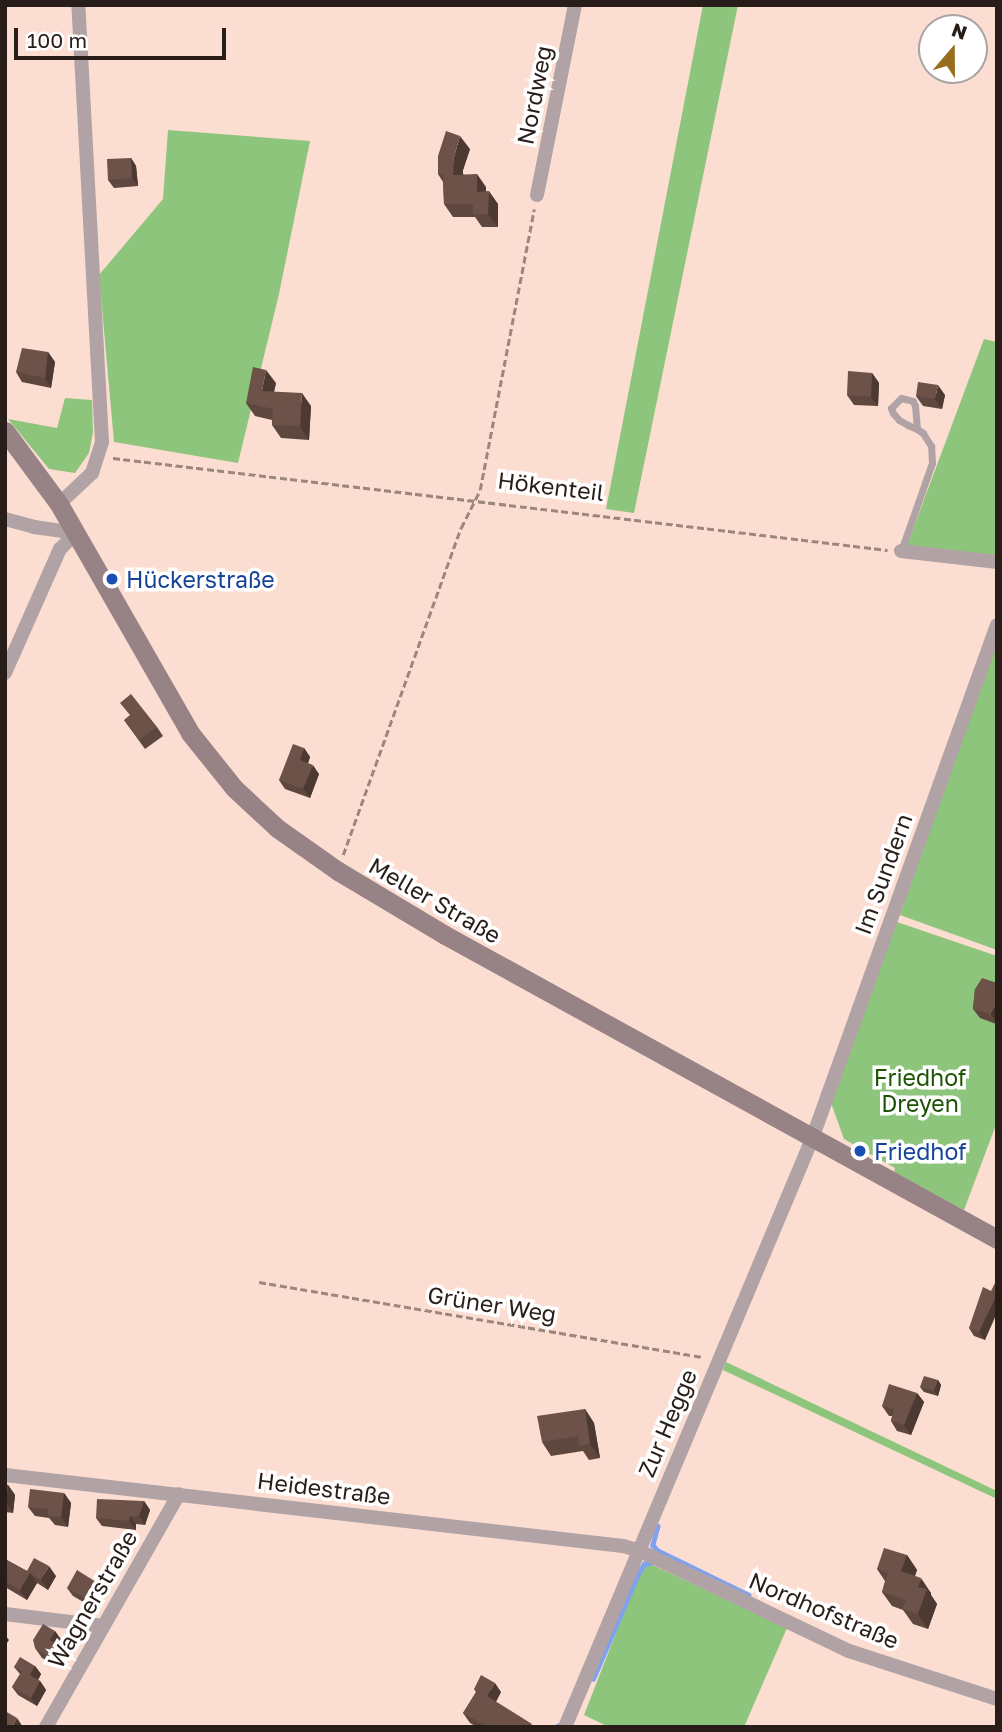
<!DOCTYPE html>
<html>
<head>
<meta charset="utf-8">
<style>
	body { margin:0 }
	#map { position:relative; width:1002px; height:1732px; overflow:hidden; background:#fcddd1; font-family:"Golos Text",sans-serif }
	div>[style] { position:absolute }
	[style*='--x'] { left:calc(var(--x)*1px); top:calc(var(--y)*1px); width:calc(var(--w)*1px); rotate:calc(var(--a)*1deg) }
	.green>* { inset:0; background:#8ec57c }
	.stream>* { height:4.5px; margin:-2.25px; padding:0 2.25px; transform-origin:2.25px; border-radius:2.25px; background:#7fa2ef }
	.path>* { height:2.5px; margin-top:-1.25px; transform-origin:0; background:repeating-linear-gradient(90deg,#9c867d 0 7px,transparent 0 10.5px) }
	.lane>* { height:7px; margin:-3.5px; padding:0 3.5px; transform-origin:3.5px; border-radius:3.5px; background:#b0a2a5 }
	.street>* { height:14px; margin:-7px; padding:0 7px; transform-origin:7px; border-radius:7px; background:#b0a2a5 }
	.secondary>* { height:19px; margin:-9.5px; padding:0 9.5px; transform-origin:9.5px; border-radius:9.5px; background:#978286 }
	.wall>* { inset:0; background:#5d473e }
	.shaded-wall>* { inset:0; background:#4c3932 }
	.building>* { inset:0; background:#6c5248 }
	.dots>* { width:19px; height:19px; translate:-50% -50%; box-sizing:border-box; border:4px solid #fff; border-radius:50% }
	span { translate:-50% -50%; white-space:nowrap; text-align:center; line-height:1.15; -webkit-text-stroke:7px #fff; paint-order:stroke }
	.street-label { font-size:23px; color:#281d18 }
	.transit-label { font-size:23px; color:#164399 }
	.left { translate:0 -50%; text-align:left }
	.park-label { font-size:23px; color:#1d5302 }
	.frame { position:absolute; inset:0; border:7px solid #281d18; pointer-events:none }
	.north { position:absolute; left:918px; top:14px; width:70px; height:70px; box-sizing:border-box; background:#fff; border:2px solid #a9a5a3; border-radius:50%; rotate:20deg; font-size:19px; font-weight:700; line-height:28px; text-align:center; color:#281d18 }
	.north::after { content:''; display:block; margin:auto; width:24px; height:32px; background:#986d1b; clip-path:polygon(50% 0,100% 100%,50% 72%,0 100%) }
	.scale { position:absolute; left:14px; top:28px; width:212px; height:32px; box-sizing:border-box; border:4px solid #281d18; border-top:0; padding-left:9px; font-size:21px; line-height:24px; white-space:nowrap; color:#281d18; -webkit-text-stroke:5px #fff; paint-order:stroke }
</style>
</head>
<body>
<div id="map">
	<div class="green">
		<div style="clip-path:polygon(703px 5px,738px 5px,634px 513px,606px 509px)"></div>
		<div style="clip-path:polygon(168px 130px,310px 141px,279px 294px,238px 463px,114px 442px,99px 275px,163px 199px)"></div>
		<div style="clip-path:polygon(984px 339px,997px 342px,997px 560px,906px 548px)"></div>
		<div style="clip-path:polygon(65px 398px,92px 400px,93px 432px,89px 453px,75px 473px,49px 469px,8px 419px,57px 428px)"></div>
		<div style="clip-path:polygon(997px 632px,997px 950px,900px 915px)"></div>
		<div style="clip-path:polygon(897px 922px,997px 956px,997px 1122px,964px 1210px,894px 1172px,895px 1168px,844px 1139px,831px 1103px)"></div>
		<div style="clip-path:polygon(726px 1362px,997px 1491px,997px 1499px,723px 1370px)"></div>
		<div style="clip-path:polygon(644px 1561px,787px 1628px,744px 1727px,609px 1727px,584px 1715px)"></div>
	</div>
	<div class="stream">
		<div style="--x:658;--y:1526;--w:20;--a:105"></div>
		<div style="--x:653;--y:1545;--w:6;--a:51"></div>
		<div style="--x:657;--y:1550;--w:102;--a:26.1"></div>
		<div style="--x:593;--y:1679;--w:114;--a:-66.8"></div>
		<div style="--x:638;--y:1574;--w:12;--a:-59"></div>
		<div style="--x:644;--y:1564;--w:6;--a:-9"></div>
		<div style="--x:558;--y:1727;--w:1;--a:-90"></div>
	</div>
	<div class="path">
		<div style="--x:113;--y:458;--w:780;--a:6.77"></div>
		<div style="--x:343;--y:855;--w:348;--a:-70.2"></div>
		<div style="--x:461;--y:528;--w:42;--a:-63.4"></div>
		<div style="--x:480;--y:490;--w:286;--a:-79.1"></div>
		<div style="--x:259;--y:1282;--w:451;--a:9.6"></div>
	</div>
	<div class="lane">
		<div style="--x:901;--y:551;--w:93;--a:-70.6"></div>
		<div style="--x:932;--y:463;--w:17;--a:-93"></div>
		<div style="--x:931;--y:446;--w:15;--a:-122"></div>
		<div style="--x:923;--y:433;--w:7;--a:-146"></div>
		<div style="--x:917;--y:429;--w:10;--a:-156"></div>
		<div style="--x:908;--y:425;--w:10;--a:-151"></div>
		<div style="--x:899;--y:420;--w:9;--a:-131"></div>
		<div style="--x:893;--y:413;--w:5;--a:-112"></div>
		<div style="--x:891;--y:408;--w:14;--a:-45"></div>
		<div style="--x:901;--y:398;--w:12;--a:14"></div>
		<div style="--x:913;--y:401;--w:5;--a:68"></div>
		<div style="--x:915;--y:406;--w:23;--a:85"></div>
	</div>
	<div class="street">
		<div style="--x:537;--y:195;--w:194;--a:-78.7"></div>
		<div style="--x:59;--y:504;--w:45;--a:-43.2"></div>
		<div style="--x:92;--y:473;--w:33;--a:-72"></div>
		<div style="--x:102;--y:442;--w:438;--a:-93.1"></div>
		<div style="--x:5;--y:519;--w:30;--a:15"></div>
		<div style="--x:34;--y:527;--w:42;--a:8.1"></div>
		<div style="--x:901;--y:551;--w:97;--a:6.5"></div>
		<div style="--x:5;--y:673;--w:136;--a:-66.1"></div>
		<div style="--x:60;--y:549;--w:23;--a:-45"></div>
		<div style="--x:5;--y:1475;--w:622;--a:6.55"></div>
		<div style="--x:623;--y:1546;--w:16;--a:15"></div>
		<div style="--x:638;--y:1550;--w:234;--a:25.6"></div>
		<div style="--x:849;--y:1651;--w:156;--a:18"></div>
		<div style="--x:5;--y:1614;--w:99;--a:7"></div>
		<div style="--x:46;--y:1727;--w:268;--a:-60.3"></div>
		<div style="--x:565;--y:1727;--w:638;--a:-67.21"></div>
		<div style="--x:812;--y:1139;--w:546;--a:-70.21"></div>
	</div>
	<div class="secondary">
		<div style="--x:5;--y:431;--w:91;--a:53.5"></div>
		<div style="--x:59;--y:504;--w:264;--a:60.2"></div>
		<div style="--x:190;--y:733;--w:70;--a:51.3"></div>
		<div style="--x:234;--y:788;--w:59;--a:42.9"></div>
		<div style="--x:277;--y:828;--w:75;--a:35.2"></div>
		<div style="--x:338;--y:871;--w:125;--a:30.9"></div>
		<div style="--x:445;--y:935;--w:630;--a:28.84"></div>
	</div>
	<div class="wall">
		<div style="clip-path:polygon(470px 149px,463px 170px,463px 174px,486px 187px,486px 191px,498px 204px,498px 227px,482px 227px,475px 217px,453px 217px,444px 204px,443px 182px,438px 174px)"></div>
		<div style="clip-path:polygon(131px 158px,136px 166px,138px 186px,114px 188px,108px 180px)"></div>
		<div style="clip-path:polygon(48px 352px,55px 362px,51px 388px,22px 382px,16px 372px)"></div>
		<div style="clip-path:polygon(872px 373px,879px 383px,878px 406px,854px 405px,847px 395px)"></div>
		<div style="clip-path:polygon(276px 383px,274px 392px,311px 406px,309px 440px,281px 438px,272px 425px,272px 420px,255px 416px,246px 403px)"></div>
		<div style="clip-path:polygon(945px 395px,942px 409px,923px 406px,916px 396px)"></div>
		<div style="clip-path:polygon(124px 720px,157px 727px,163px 736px,145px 749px)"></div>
		<div style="clip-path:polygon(304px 748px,310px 757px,308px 763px,319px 774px,310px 798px,285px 789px,279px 780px)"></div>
		<div style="clip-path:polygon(975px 989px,996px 1024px,980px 1018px,973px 1009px)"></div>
		<div style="clip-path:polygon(991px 1291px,985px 1340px,974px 1336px,969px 1328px)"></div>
		<div style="clip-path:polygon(938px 1380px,941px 1385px,938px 1396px,924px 1392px,920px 1387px)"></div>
		<div style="clip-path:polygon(917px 1393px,924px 1402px,911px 1435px,897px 1431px,891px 1421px,892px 1416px,889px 1416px,882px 1406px)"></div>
		<div style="clip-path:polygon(585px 1409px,594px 1423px,600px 1458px,589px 1460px,583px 1451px,551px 1456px,542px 1442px)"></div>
		<div style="clip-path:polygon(5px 1484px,8px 1485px,15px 1495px,13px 1513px,5px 1512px)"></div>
		<div style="clip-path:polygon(64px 1493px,71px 1503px,68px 1527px,55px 1525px,49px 1518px,35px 1516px,28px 1507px)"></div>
		<div style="clip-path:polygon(144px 1501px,150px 1510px,145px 1525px,136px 1524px,136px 1530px,102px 1526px,96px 1518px)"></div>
		<div style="clip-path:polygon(907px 1555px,917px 1570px,915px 1576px,931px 1593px,931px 1595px,937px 1604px,928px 1629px,913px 1624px,903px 1610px,892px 1606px,882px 1592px,885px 1581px,877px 1569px)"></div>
		<div style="clip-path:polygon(5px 1559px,27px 1571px,56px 1576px,48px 1590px,37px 1583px,27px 1600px,5px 1587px)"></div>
		<div style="clip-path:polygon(96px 1582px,102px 1591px,92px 1607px,73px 1596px,67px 1588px)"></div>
		<div style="clip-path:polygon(55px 1631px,62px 1641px,59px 1646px,66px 1655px,58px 1667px,42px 1658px,35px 1648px)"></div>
		<div style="clip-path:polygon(35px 1666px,41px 1674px,38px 1680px,40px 1681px,46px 1690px,37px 1706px,18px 1695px,12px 1687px,20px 1674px,14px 1667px)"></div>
		<div style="clip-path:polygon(474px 1689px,501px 1692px,496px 1702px,534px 1727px,477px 1727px,470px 1723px,463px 1713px,476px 1692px)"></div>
	</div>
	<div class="shaded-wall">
		<div style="clip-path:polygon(460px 136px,470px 149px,463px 170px,463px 188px,453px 175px,454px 157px)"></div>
		<div style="clip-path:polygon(131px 158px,136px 166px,138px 186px,132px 178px)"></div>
		<div style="clip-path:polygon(477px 174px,486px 187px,486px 205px,477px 192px)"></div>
		<div style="clip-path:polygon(489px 191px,498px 204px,498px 227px,488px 214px)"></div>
		<div style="clip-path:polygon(48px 352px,55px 362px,51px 388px,45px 378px)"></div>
		<div style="clip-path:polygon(266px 370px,276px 383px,271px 404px,262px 391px)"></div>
		<div style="clip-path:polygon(872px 373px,879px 383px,878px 406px,871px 397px)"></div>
		<div style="clip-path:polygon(938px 385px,945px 395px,942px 409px,935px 399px)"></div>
		<div style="clip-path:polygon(302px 393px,311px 406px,309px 440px,300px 426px)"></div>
		<div style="clip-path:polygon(304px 748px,310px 757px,306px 769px,300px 760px)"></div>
		<div style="clip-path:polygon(313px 765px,319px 774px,310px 798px,303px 789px)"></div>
		<div style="clip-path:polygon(997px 1001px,996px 1024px,990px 1014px)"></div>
		<div style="clip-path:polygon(996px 1294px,997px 1313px,985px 1340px,979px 1332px)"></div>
		<div style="clip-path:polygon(938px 1380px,941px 1385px,938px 1396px,934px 1391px)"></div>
		<div style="clip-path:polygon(917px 1393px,924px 1402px,911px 1435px,904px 1425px)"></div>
		<div style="clip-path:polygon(585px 1409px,594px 1423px,600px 1458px,590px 1444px)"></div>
		<div style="clip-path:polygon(8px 1485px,15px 1495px,13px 1513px,6px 1503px)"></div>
		<div style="clip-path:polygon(64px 1493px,71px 1503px,68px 1527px,61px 1517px)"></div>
		<div style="clip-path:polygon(144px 1501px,150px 1510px,145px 1525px,139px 1516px)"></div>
		<div style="clip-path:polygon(130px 1516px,136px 1524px,136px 1530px,129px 1521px)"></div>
		<div style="clip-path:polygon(907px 1555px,917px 1570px,911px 1586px,901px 1571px)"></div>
		<div style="clip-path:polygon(49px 1566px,56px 1576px,48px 1590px,41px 1580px)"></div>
		<div style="clip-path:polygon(30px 1573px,37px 1583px,27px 1600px,20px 1590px)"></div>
		<div style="clip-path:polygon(921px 1578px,931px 1593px,931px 1595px,937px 1604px,928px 1629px,918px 1614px,918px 1587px)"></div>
		<div style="clip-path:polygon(96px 1582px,102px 1591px,92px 1607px,86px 1599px)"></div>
		<div style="clip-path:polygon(55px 1631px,62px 1641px,59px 1646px,66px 1655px,58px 1667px,51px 1658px,50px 1640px)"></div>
		<div style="clip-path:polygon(5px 1635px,9px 1640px,5px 1646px)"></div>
		<div style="clip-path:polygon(35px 1666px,41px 1674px,36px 1684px,30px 1675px)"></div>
		<div style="clip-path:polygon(40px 1681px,46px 1690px,37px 1706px,31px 1698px)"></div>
		<div style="clip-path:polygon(495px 1683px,501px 1692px,493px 1706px,487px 1696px)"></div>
		<div style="clip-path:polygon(17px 1718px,23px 1727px,12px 1727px)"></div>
	</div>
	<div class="building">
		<div style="clip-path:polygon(446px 131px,460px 136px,454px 157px,453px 175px,477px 174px,477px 192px,489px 191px,488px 214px,473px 214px,473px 204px,444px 204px,443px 175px,438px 174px,438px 156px)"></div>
		<div style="clip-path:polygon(131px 158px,132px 178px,108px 180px,107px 159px)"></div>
		<div style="clip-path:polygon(22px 348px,48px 352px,45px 378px,16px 372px)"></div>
		<div style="clip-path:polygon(253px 367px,266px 370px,262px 391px,302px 393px,300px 426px,272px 425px,273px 409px,246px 403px)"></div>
		<div style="clip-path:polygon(848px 371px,872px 373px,871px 397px,847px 395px)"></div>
		<div style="clip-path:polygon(918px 382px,938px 385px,935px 399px,916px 396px)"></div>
		<div style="clip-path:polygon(131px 694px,157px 727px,139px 740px,124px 720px,130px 715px,120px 703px)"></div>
		<div style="clip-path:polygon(293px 744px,304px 748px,300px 760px,313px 765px,303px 789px,279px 780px)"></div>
		<div style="clip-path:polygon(982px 978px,997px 983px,997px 1001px,990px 1014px,973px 1009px,975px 989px)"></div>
		<div style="clip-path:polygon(997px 1279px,997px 1294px,979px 1332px,969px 1328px,983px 1287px,991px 1291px)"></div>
		<div style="clip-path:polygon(924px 1376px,938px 1380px,934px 1391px,920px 1387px)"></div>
		<div style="clip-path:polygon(889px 1384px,917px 1393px,904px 1425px,891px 1421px,894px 1409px,882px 1406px)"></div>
		<div style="clip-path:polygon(585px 1409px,590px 1444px,579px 1446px,578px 1436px,542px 1442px,537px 1416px)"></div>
		<div style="clip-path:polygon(5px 1484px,8px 1485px,6px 1503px,5px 1503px)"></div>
		<div style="clip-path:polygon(30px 1489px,64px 1493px,61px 1517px,48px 1516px,48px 1509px,28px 1507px)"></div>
		<div style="clip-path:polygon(97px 1499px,144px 1501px,139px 1516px,130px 1516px,129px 1521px,96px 1518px)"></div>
		<div style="clip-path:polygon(884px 1548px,907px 1555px,901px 1571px,921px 1578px,918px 1587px,927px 1589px,918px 1614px,902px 1609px,906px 1600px,882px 1592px,888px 1573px,877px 1569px)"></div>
		<div style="clip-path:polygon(34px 1558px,49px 1566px,41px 1580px,30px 1573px,20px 1590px,5px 1581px,5px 1559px,27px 1571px)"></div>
		<div style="clip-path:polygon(77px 1570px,96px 1582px,86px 1599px,67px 1588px)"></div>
		<div style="clip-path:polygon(43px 1624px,55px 1631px,50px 1640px,59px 1645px,51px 1658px,35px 1648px,33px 1640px)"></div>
		<div style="clip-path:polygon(20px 1657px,35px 1666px,30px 1675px,40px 1681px,31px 1698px,12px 1687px,22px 1671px,14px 1667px)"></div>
		<div style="clip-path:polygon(481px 1675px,495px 1683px,487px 1696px,532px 1724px,530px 1727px,487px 1727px,463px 1713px,477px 1691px,474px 1689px)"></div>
		<div style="clip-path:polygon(5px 1711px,17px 1718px,12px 1727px,5px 1727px)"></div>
	</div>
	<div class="dots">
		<div style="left:112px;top:579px;background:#1a4fb4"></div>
		<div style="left:860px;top:1151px;background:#1a4fb4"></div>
	</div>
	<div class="street-label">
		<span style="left:534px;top:95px;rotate:-79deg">Nordweg</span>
		<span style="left:551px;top:486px;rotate:7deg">Hökenteil</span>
		<span style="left:883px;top:874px;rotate:-70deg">Im Sundern</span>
		<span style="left:435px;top:900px;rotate:30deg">Meller Straße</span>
		<span style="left:492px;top:1304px;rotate:9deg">Grüner Weg</span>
		<span style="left:667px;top:1423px;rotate:-67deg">Zur Hegge</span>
		<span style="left:324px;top:1488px;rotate:7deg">Heidestraße</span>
		<span style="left:92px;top:1599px;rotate:-60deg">Wagnerstraße</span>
		<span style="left:824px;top:1610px;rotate:23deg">Nordhofstraße</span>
	</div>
	<div class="transit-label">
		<span class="left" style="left:126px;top:579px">Hückerstraße</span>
		<span class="left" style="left:874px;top:1151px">Friedhof</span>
	</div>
	<div class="park-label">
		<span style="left:920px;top:1090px">Friedhof<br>Dreyen</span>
	</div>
	<div class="frame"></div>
	<div class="north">N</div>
	<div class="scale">100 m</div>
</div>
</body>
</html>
